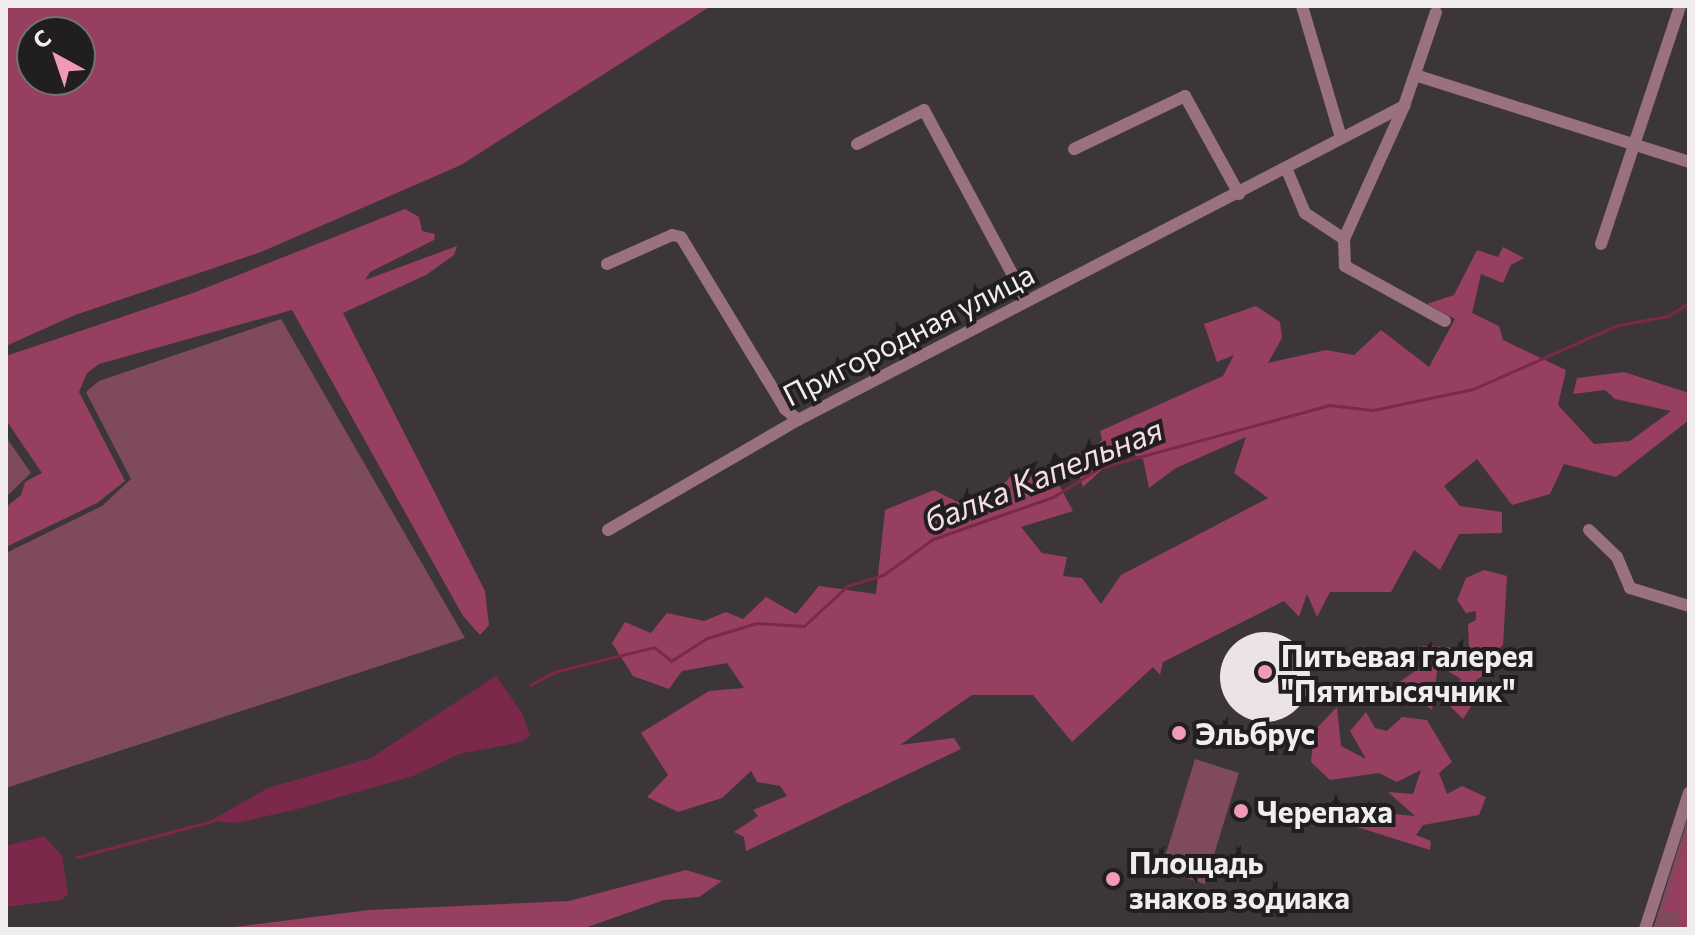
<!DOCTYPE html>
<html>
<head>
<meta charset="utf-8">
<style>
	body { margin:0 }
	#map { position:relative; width:1695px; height:935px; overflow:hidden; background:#3d3638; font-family:Commissioner,sans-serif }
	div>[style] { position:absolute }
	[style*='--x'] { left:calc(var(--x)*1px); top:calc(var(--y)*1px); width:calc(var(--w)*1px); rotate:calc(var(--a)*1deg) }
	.green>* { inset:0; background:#7f4a5c }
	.forest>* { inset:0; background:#963f60 }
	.water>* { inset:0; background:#7c284a }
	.stream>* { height:3px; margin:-1.5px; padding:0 1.5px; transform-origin:1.5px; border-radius:1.5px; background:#7c284a }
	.building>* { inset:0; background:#ece3e6 }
	.round { border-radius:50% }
	.minor>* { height:12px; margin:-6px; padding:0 6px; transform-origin:6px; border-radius:6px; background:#9a717e }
	.dots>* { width:22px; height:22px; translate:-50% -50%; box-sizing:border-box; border:4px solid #211e1f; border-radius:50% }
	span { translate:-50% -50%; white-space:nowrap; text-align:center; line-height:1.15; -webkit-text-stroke:8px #211e1f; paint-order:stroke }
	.street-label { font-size:30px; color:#f1edee }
	.poi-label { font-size:30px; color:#f1edee; font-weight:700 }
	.left { translate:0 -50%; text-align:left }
	.water-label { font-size:32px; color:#f6dce3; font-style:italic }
	.frame { position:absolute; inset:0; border:8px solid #f1edee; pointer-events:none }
	.north { position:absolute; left:16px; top:16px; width:80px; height:80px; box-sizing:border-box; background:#211e1f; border:2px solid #747172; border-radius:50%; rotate:320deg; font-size:22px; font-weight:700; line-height:32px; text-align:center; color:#f1edee }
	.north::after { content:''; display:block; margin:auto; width:28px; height:36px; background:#f09ab6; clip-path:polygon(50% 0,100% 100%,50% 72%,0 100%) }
</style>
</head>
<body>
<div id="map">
	<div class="green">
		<div style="clip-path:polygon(281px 319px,465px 638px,6px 788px,6px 553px,102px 506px,131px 479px,86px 392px,99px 381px)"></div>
		<div style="clip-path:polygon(6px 437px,31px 473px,6px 497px)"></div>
		<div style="clip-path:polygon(1195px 759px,1239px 773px,1205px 884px,1161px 870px)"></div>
		<div style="clip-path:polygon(1689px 814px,1689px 929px,1653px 929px)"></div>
	</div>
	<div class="forest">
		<div style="clip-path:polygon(evenodd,6px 6px,711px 6px,461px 165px,261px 252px,75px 315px,6px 346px,6px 6px,80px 32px,80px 80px,32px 80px,32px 32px,80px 32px)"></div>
		<div style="clip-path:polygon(405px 209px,419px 217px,422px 231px,435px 234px,434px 240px,370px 272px,365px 280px,457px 246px,454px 255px,426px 275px,343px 313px,485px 591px,489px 625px,480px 635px,463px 616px,292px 310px,99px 364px,87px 373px,79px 392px,125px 481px,97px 503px,6px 547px,6px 507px,21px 495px,25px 482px,42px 473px,6px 420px,6px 356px,193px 293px)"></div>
		<div style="clip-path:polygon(1503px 247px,1524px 258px,1511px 265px,1503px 283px,1481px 274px,1472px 313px,1499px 326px,1503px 340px,1566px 370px,1558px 405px,1594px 444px,1630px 441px,1671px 411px,1615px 399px,1605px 390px,1573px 394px,1577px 378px,1624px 372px,1689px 393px,1689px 420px,1616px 477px,1564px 464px,1550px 494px,1512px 505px,1477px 459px,1444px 486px,1460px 506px,1502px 512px,1502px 533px,1459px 534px,1440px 570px,1414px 550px,1391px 592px,1330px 592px,1317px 617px,1307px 594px,1299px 617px,1284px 601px,1163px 662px,1160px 675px,1153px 667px,1072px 742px,1033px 695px,972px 695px,900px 745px,954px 738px,961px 749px,746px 851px,744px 837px,734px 832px,758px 816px,753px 810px,787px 796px,780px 786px,757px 782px,751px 771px,722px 798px,678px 812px,647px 797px,668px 775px,641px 733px,709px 691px,744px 688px,727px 663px,682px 671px,669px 689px,633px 676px,612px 643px,625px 622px,651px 633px,667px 613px,704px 621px,726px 612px,743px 619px,766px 597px,796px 614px,819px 586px,876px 594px,885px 510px,934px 490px,977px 512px,1011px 476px,1049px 466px,1073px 511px,1021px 527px,1042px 553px,1067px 557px,1063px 576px,1082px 578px,1101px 604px,1121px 575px,1268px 498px,1234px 473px,1246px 437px,1176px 468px,1149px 488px,1143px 459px,1123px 450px,1083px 487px,1075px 461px,1102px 440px,1100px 431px,1223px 376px,1234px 355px,1217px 362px,1204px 324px,1256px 306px,1280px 322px,1282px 338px,1268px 363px,1326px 350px,1354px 355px,1381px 330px,1429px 367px,1455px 319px,1427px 304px,1454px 295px,1477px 250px,1498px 257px)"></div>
		<div style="clip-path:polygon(1484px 570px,1507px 576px,1503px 645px,1490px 658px,1493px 670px,1476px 680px,1476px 699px,1463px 719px,1449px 705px,1461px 679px,1438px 665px,1432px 710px,1398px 683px,1432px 659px,1422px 646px,1469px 648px,1468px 624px,1476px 620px,1476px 611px,1466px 613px,1457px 600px,1466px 578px)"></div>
		<div style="clip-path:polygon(1337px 707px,1341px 746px,1366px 759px,1350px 731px,1366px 712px,1375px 728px,1387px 731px,1402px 717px,1427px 720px,1452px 762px,1439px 773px,1447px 794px,1462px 786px,1486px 797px,1479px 815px,1423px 825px,1416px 835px,1431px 841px,1430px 850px,1351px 825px,1347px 813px,1356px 804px,1390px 826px,1392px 814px,1415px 816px,1388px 792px,1413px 794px,1421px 770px,1397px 782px,1379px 773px,1330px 780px,1311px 762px,1314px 731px)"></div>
		<div style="clip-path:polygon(1689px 826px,1689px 929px,1678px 929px,1679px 912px,1663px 912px)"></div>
		<div style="clip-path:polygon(686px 870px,722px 881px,699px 897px,664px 900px,582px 929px,218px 929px,369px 910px,569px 901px)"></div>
	</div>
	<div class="water">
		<div style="clip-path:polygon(496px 676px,522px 713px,530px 736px,521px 742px,459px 754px,413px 776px,290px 811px,235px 823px,210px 821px,268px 788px,371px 758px)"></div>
		<div style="clip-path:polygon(44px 836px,62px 856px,68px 894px,61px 900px,6px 907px,6px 846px)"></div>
	</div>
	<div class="stream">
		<div style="--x:530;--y:685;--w:27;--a:-28"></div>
		<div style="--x:554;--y:672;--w:103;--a:-14"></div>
		<div style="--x:654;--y:647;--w:22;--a:39"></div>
		<div style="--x:671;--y:661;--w:43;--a:-32.6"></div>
		<div style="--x:707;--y:638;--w:52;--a:-16.7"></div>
		<div style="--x:757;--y:623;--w:47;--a:3.7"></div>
		<div style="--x:804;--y:626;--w:59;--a:-42.9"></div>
		<div style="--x:847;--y:586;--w:38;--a:-17"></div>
		<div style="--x:883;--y:575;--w:62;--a:-35.8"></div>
		<div style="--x:933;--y:539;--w:127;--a:-19.3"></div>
		<div style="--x:1053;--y:497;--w:54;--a:-32.2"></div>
		<div style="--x:1099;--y:468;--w:238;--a:-15.3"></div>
		<div style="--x:1329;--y:405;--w:44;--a:6.5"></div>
		<div style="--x:1373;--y:410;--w:102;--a:-11.9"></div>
		<div style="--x:1473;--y:389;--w:158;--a:-23.8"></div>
		<div style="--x:1618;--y:325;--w:51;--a:-10.2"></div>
		<div style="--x:1668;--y:316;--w:25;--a:-32"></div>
		<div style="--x:77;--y:857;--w:140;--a:-14.9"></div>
	</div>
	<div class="building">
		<div class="round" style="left:1220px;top:632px;width:90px;height:90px"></div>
	</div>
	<div class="minor">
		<div style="--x:1302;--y:6;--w:138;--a:73.5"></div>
		<div style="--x:1415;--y:75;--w:287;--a:17.6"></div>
		<div style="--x:857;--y:144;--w:75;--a:-26.9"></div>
		<div style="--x:924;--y:110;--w:217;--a:61.7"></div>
		<div style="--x:1074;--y:149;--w:123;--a:-25.5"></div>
		<div style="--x:1185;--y:96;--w:112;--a:61.1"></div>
		<div style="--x:1287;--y:170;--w:47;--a:67.3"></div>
		<div style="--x:1305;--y:213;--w:47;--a:33.7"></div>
		<div style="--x:1344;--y:239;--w:27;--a:88"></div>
		<div style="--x:1345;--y:266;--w:114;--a:28.8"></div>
		<div style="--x:1344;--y:239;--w:146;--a:-65.7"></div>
		<div style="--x:1404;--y:106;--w:99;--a:-71.2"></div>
		<div style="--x:1601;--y:244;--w:251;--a:-71.6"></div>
		<div style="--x:607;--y:264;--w:71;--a:-24"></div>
		<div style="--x:672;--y:235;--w:9;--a:13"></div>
		<div style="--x:681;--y:237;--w:201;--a:58.8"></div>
		<div style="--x:785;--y:409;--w:17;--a:40"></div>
		<div style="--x:608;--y:530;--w:220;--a:-30.1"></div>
		<div style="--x:798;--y:420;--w:683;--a:-27.39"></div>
		<div style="--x:1589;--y:530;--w:39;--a:44"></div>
		<div style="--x:1617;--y:557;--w:34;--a:67"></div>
		<div style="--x:1630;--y:588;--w:62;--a:17"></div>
		<div style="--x:1645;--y:929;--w:143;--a:-72.1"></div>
	</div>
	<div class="dots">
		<div style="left:1265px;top:672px;background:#f09ab6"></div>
		<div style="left:1179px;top:733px;background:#f09ab6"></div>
		<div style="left:1241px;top:811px;background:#f09ab6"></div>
		<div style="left:1113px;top:879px;background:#f09ab6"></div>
	</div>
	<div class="street-label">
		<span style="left:908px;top:334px;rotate:-27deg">Пригородная улица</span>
	</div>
	<div class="poi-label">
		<span class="left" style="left:1281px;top:672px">Питьевая галерея<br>"Пятитысячник"</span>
		<span class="left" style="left:1195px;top:733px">Эльбрус</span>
		<span class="left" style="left:1257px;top:811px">Черепаха</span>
		<span class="left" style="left:1129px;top:879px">Площадь<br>знаков зодиака</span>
	</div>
	<div class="water-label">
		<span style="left:1043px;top:474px;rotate:-22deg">балка Капельная</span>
	</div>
	<div class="frame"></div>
	<div class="north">С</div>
</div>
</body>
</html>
